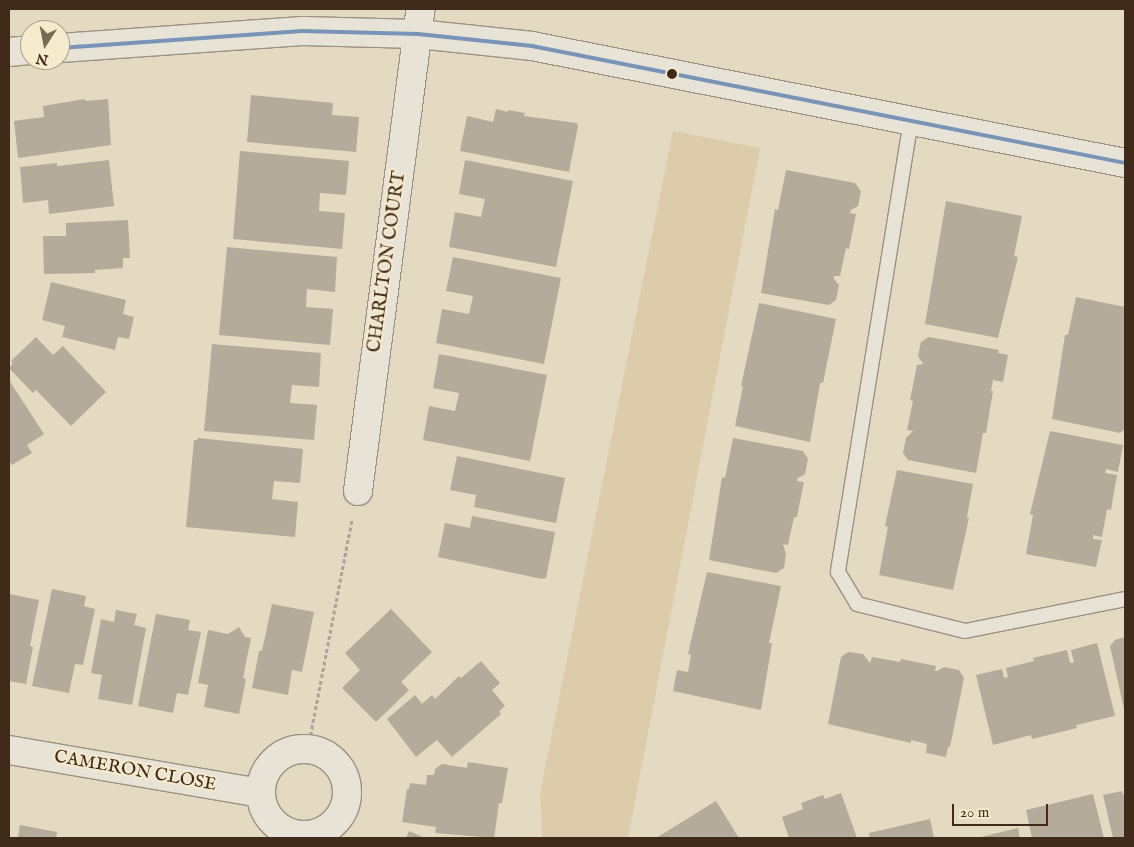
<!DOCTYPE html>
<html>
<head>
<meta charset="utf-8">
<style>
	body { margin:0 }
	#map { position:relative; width:1134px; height:847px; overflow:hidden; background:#e4dac1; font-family:"IM FELL English",serif }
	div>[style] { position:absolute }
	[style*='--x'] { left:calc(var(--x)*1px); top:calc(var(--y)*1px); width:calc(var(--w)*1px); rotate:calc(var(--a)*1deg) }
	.green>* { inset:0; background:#dcccaa }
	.building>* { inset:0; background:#b4ab9a }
	.path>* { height:3px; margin-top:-1.5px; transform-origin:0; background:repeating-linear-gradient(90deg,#aba499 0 4px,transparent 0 6.5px) }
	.roads { filter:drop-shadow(1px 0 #9a9282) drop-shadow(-1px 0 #9a9282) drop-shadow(0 1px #9a9282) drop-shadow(0 -1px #9a9282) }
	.lane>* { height:14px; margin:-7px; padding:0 7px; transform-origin:7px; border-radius:7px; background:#e8e3d7 }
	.street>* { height:28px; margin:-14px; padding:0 14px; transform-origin:14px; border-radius:14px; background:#e8e3d7 }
	.street>.ring { margin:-14px; padding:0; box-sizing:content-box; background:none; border:28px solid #e8e3d7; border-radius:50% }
	.secondary>* { height:28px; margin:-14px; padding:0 14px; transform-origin:14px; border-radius:14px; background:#e8e3d7 }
	.bus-1>* { height:4px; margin:-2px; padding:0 2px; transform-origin:2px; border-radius:2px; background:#7895b7 }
	.dots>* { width:14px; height:14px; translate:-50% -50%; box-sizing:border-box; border:2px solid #f7ebcd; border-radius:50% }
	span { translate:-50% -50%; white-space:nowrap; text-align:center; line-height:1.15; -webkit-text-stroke:4px #f7ebcd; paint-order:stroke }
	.street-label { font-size:18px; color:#402a1a }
	.frame { position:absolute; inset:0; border:10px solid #402a1a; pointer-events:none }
	.north { position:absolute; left:20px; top:20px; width:50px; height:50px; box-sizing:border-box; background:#f7ebcd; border:1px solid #ae9e85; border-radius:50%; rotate:191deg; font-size:14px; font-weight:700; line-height:20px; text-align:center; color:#402a1a }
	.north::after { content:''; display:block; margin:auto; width:18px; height:22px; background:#796854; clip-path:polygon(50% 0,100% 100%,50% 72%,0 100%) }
	.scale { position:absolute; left:952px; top:804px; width:96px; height:22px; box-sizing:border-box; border:2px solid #402a1a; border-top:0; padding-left:6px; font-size:15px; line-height:18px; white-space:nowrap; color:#402a1a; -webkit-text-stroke:4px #f7ebcd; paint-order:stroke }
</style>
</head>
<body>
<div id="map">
	<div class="green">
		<div style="clip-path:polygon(673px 131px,760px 148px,628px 838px,542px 838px,540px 793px)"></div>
	</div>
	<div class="building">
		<div style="clip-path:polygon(251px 95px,333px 103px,332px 115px,359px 117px,356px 152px,247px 142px)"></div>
		<div style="clip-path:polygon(85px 99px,85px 101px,108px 99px,111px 145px,18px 158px,14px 121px,44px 117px,43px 106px)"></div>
		<div style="clip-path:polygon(496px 109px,508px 112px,508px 110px,525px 113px,524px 116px,577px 123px,578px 126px,569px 172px,460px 151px,467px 116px,493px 122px)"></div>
		<div style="clip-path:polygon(240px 151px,349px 161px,346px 195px,320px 193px,319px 211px,345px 213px,342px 249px,233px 239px)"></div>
		<div style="clip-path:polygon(109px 160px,114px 206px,49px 214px,48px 200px,23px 203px,20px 167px,57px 163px,57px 166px)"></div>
		<div style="clip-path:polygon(465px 160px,573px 181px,556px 267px,449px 247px,455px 212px,481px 217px,485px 199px,459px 194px)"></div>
		<div style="clip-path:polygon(786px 170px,855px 183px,861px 191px,858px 206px,851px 210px,850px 213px,856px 214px,849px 249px,846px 248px,840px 276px,834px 276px,834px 279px,839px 285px,836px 300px,829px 305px,761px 293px,775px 209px,778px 210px)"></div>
		<div style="clip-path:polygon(946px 201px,1022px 216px,1014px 256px,1018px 257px,998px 338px,925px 324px)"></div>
		<div style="clip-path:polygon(128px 220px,130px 258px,123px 258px,123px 268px,95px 270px,95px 273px,44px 274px,43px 236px,66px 236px,66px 223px)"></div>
		<div style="clip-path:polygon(227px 247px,337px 257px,335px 292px,307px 289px,306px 307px,333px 309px,330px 345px,219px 335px)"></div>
		<div style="clip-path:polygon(453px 257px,561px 278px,544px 364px,436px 343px,442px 309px,469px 314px,473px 296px,446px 291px)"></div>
		<div style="clip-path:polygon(51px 282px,126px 300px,123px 314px,134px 317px,129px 339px,118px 337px,115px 350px,62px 337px,65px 326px,42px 320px)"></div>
		<div style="clip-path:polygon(1076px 297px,1125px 307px,1125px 429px,1120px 433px,1052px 419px,1065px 335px,1068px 335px)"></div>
		<div style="clip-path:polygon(759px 303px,836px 319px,823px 383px,820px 383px,810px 442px,735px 426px,743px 386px,741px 386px)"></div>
		<div style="clip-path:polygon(36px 337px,53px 355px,63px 346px,106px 392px,71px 426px,36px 390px,33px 393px,9px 368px,13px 363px,11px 361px)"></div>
		<div style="clip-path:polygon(929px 337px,999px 350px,998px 353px,1008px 355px,1003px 382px,993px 380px,991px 391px,993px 391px,986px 433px,983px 433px,976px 473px,908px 460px,903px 453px,906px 438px,913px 431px,907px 430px,913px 401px,910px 400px,917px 365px,923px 364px,918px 356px,921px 342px)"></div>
		<div style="clip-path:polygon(212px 344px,321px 353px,319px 387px,292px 385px,290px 403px,317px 405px,314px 440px,204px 431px)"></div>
		<div style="clip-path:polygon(439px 354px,547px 375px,530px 461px,423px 440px,429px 406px,455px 411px,459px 393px,433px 388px)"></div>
		<div style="clip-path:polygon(9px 380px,44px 434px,27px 445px,32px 453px,12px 465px,9px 460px)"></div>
		<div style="clip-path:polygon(1050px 431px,1123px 445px,1118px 472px,1106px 469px,1105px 473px,1117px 475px,1111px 510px,1107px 509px,1102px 537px,1093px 535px,1093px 539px,1102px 540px,1096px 567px,1026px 554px,1033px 515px,1030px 514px)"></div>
		<div style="clip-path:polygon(198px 438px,303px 449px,300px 483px,274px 481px,272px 499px,298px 502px,295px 537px,186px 527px,194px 440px,197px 440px)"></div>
		<div style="clip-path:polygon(733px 438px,803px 451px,808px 459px,805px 474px,798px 478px,797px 481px,804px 482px,797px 517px,794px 517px,788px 545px,783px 544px,786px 554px,784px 568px,776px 573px,709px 560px,722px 477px,725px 478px)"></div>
		<div style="clip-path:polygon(457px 456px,565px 478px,556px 523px,474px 507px,476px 495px,450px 490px)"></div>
		<div style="clip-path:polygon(897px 470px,973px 484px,967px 517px,969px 518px,953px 590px,879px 575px,888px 527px,885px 526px)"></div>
		<div style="clip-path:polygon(472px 516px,555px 532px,546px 578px,542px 579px,438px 557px,445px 523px,470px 528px)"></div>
		<div style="clip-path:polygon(707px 572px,781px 586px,769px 643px,772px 643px,761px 710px,673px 691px,677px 670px,688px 672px,691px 655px,688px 654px)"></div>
		<div style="clip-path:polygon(52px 589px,86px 596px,84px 606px,95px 609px,83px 665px,75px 664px,69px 693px,32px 686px)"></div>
		<div style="clip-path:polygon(9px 594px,39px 600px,30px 646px,33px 647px,26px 684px,9px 681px)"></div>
		<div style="clip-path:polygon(272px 604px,314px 612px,302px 672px,292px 670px,288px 695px,252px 688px,259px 651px,262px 651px)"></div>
		<div style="clip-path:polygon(391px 609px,432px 652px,401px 682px,409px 690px,376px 722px,342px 688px,360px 670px,345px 653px)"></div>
		<div style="clip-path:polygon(116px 610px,137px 614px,134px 625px,146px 628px,132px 705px,98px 699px,102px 675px,91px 673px,101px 619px,114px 622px)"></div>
		<div style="clip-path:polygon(156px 614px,190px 620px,188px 630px,201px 632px,188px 695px,177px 693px,173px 713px,138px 706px)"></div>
		<div style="clip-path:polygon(239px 627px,245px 637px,251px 638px,243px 678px,246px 679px,239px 714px,204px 707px,208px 685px,198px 683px,208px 630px,228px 634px)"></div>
		<div style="clip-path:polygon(1125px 637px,1125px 708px,1124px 709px,1110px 646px,1115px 640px)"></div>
		<div style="clip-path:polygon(1097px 643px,1115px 716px,1076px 725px,1077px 728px,1032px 739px,1031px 735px,993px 745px,976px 675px,1002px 669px,1004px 678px,1008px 677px,1006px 668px,1034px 661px,1033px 658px,1067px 650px,1070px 663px,1074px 662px,1071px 650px)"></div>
		<div style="clip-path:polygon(848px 652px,863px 654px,870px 663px,872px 657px,900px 662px,901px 659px,936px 666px,935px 671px,937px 671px,944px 667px,959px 670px,964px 678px,950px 747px,948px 747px,946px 757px,926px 753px,927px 744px,911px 740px,911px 743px,828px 724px,841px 657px)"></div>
		<div style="clip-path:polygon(481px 661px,500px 683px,492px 690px,505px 706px,499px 711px,501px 714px,452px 757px,437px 740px,416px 757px,387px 719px,415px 695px,422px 704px,432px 695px,435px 699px,459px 676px,461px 678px)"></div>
		<div style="clip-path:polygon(468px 762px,508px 768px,502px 803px,499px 803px,494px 838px,435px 833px,436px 827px,402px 822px,407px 789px,409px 789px,410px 783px,426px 785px,427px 775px,434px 775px,435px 769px,442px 764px,467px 768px)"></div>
		<div style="clip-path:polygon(1122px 791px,1123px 795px,1125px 794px,1125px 838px,1113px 838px,1103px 795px)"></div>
		<div style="clip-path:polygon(841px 793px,857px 838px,789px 838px,782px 817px,803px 809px,801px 803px,823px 795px,825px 799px)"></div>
		<div style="clip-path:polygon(1093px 794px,1104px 838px,1032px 838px,1026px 810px)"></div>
		<div style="clip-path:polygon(716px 801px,739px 838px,656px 838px)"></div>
		<div style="clip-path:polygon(930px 819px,934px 838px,870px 838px,869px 833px)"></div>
		<div style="clip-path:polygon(20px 825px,57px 832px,56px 838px,18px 838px)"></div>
		<div style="clip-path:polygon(1018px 828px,1020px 838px,977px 838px)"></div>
		<div style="clip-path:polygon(409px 831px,425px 838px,406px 838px)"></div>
	</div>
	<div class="path">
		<div style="--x:308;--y:748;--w:233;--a:-79.1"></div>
		<div style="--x:313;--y:838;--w:4;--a:-76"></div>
	</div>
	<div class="roads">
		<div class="lane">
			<div style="--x:911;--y:120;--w:458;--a:99.2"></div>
			<div style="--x:838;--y:572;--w:37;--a:59"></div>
			<div style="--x:857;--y:604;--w:111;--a:14"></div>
			<div style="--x:965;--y:631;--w:163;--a:-11.3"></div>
		</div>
		<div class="street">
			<div style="--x:358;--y:491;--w:486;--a:-82.6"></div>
			<div class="ring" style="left:261px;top:749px;width:58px;height:58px"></div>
			<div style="--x:9;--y:750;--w:255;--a:9.7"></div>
		</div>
		<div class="secondary">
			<div style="--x:60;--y:48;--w:243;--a:-4"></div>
			<div style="--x:302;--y:31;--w:116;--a:1.5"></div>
			<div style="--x:418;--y:34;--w:115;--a:6"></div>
			<div style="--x:532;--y:46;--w:604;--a:11.16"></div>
			<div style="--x:9;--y:52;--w:21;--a:-5"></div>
		</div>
	</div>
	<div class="bus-1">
		<div style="--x:60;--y:48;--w:243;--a:-4"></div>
		<div style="--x:302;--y:31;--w:116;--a:1.5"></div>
		<div style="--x:418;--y:34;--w:115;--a:6"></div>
		<div style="--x:532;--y:46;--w:604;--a:11.16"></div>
	</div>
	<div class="dots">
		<div style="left:672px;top:74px;background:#402a1a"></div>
	</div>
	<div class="street-label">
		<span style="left:388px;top:262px;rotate:-82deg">CHARLTON COURT</span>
		<span style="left:135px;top:772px;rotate:10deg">CAMERON CLOSE</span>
	</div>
	<div class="frame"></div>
	<div class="north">N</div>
	<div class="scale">20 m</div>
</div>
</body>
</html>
